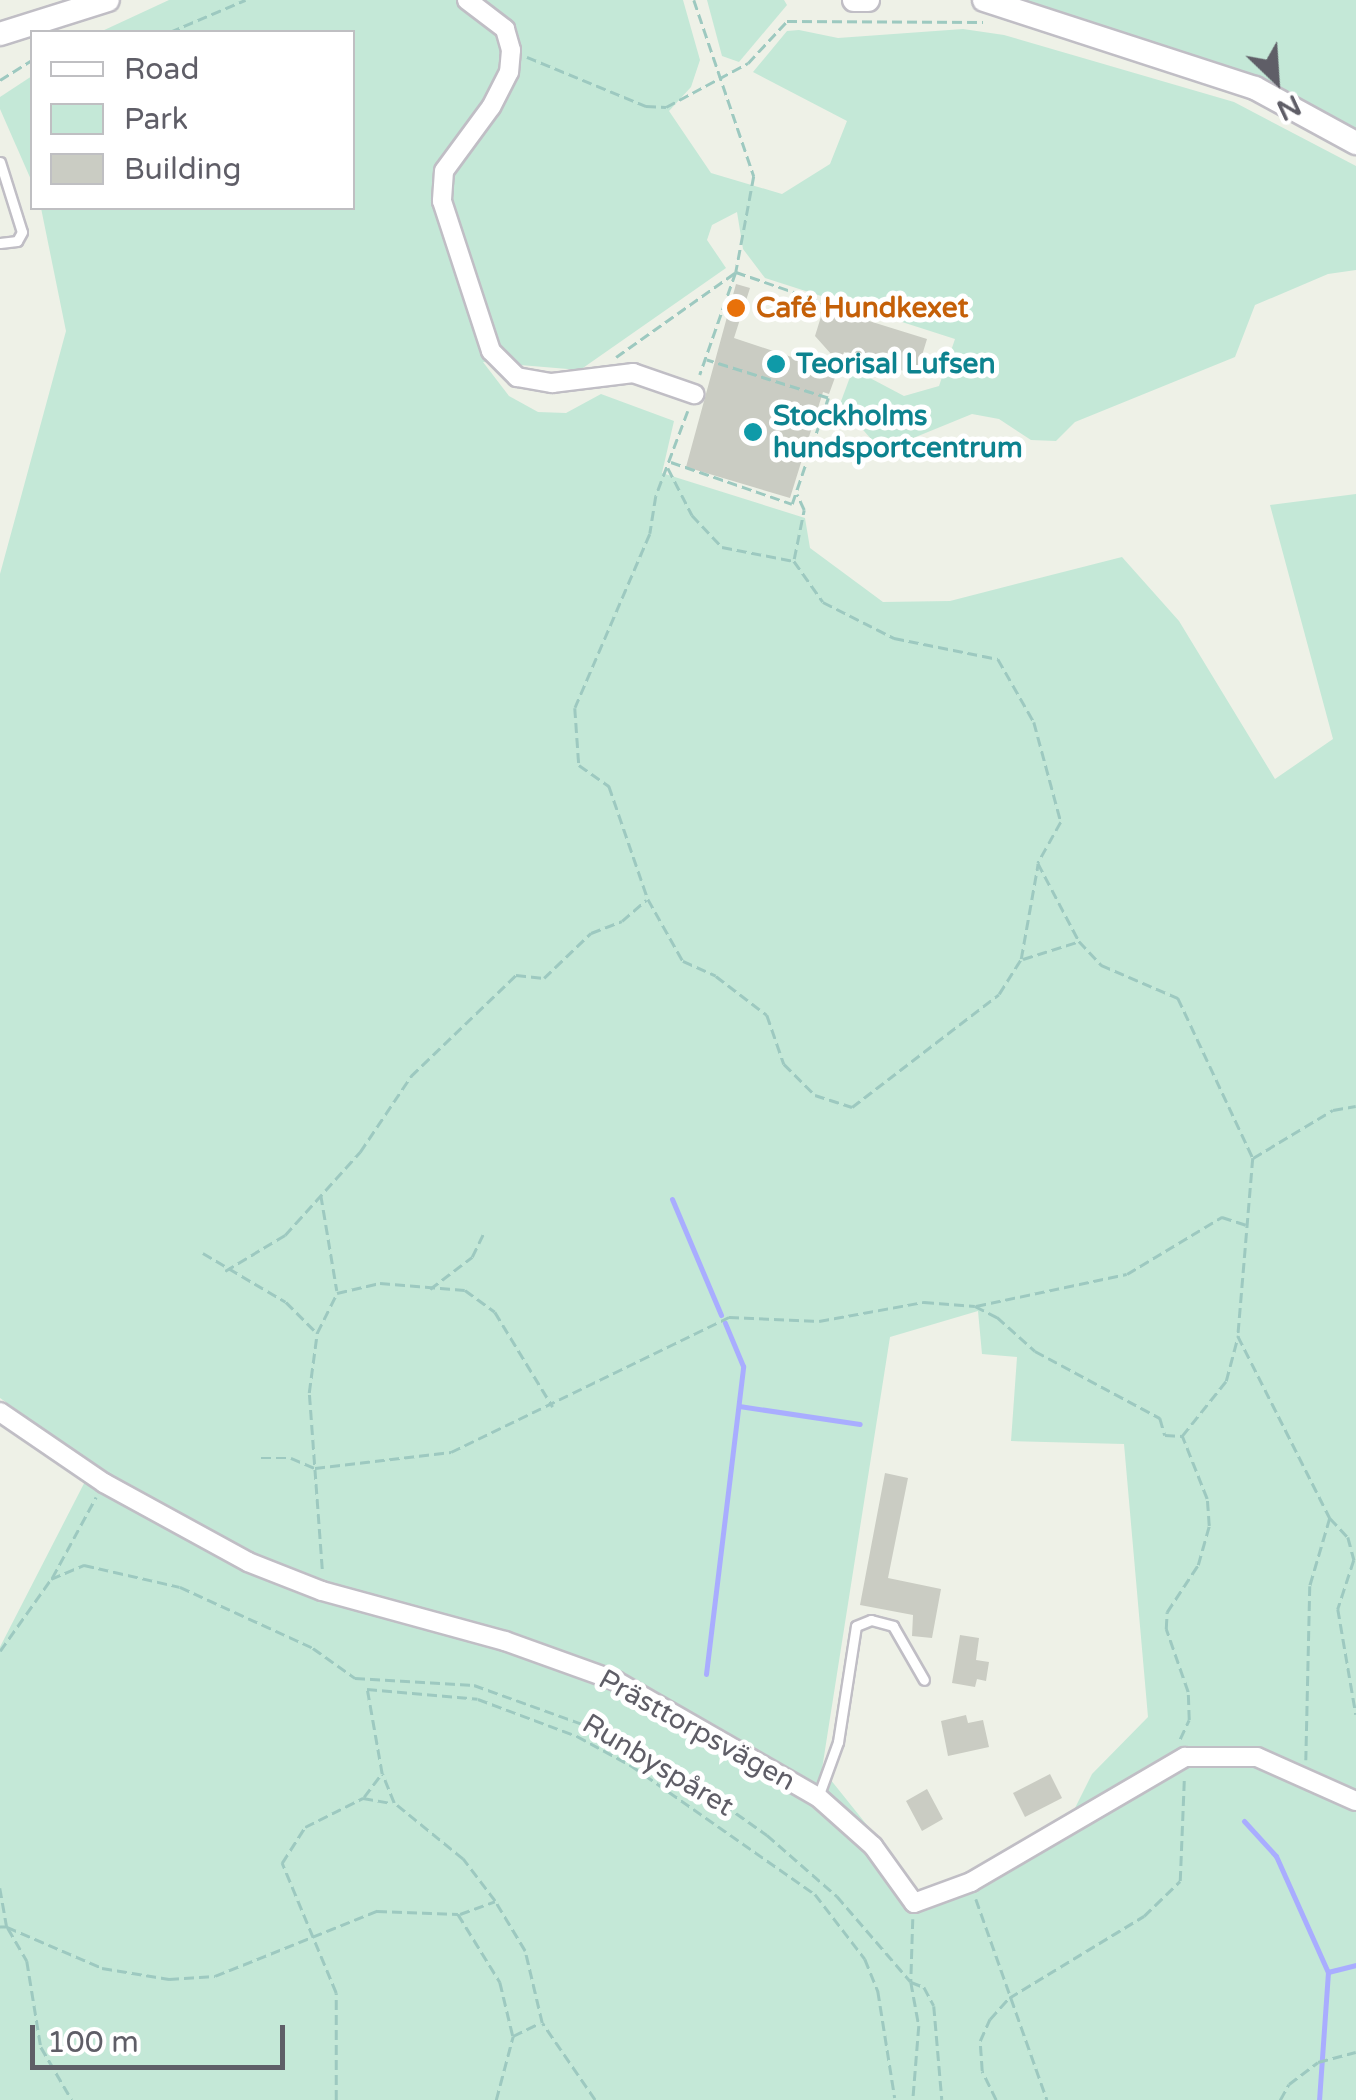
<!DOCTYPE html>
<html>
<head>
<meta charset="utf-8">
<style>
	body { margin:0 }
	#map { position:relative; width:1356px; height:2100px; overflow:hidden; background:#eef1e7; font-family:"Varela Round",sans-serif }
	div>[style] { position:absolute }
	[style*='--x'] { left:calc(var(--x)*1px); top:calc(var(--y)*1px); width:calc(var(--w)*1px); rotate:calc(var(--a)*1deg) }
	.green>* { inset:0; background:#c4e8d7 }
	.stream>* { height:5px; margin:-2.5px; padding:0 2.5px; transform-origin:2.5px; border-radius:2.5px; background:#a9adff }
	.building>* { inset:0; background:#caccc3 }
	.path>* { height:2.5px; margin-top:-1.25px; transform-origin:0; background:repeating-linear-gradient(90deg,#9dc9c0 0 10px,transparent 0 15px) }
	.roads { filter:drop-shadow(2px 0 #c0bec5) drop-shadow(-2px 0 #c0bec5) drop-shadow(0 2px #c0bec5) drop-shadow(0 -2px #c0bec5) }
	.service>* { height:9px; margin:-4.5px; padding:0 4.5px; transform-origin:4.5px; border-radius:4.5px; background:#fff }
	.minor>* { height:18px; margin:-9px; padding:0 9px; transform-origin:9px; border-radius:9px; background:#fff }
	.tertiary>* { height:22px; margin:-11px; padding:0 11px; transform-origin:11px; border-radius:11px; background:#fff }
	.dots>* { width:28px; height:28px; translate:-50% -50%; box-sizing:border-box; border:5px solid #fff; border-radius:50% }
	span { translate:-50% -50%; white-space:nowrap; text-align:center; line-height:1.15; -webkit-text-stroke:10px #fff; paint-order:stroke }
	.food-label { font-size:28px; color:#c56008; font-weight:700 }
	.left { translate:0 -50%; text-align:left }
	.culture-label { font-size:28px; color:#0d838f; font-weight:700 }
	.street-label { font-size:28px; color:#5f5e67 }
	.legend { position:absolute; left:30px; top:30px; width:325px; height:180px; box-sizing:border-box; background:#fff; border:2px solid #bfbfc2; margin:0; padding:12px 18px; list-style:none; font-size:30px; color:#5f5e67 }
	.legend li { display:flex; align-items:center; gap:20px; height:50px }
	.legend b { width:50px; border:2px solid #bfbfc2 }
	.north { position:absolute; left:1226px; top:30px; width:100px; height:100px; -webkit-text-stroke:8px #fff; paint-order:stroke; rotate:155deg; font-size:28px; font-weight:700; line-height:40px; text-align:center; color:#5f5e67 }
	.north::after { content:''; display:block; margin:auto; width:35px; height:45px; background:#5f5e67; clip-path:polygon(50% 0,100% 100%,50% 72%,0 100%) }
	.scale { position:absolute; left:30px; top:2025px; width:255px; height:45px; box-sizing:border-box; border:5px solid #5f5e67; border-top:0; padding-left:12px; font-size:30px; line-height:35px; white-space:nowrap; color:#5f5e67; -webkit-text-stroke:8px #fff; paint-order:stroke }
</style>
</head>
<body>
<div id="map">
	<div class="green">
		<div style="clip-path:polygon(evenodd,169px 0,683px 0,700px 60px,691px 87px,669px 111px,711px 173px,782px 194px,830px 164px,847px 121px,753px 72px,787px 31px,799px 30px,838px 38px,963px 29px,1004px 35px,1234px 102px,1356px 166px,1356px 270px,1328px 274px,1255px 305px,1235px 357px,1075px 422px,1056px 441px,1031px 440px,999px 419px,972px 414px,901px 443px,872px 440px,840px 404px,853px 369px,904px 396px,939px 386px,955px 339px,765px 278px,743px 249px,737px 212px,712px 225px,707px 240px,726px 268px,580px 370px,483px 362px,509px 396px,538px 412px,566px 413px,601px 394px,674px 421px,662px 473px,805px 518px,810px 548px,883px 602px,950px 601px,1122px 557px,1179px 621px,1275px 779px,1333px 739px,1270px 505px,1356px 494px,1356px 2100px,0 2100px,0 1647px,94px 1464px,0 1398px,0 574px,66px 331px,41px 208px,352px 208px,352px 32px,100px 32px,169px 0,978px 1311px,982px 1354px,1017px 1357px,1011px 1441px,1124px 1444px,1148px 1717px,1092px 1774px,1072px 1814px,968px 1880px,923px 1895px,822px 1769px,890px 1337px,978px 1311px)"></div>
		<div style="clip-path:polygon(707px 0,784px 0,787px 5px,739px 62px,722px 56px)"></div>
		<div style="clip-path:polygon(1008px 0,1356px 0,1356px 134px)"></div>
		<div style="clip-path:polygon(32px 76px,32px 182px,0 109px,0 97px)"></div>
	</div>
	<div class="stream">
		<div style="--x:672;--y:1199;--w:126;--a:67.1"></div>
		<div style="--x:739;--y:1406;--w:122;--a:8.5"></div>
		<div style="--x:706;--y:1674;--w:310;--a:-83.1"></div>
		<div style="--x:743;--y:1366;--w:47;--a:-112.7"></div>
		<div style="--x:1244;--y:1821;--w:47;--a:47.6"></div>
		<div style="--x:1276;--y:1856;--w:127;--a:65.9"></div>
		<div style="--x:1328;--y:1972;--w:128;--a:94"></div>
		<div style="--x:1328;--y:1972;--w:29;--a:-14"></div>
	</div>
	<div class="building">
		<div style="clip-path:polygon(736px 284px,750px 288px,734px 338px,837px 372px,829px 394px,823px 392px,790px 498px,686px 467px)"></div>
		<div style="clip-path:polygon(824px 307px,927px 339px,916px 375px,844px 352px,840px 364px,815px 336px)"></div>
		<div style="clip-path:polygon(885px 1473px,908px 1478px,888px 1578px,941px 1589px,932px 1638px,912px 1636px,913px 1615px,860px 1605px)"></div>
		<div style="clip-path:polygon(960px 1635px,979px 1638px,976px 1660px,989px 1662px,986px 1681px,977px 1679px,975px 1687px,952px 1683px)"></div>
		<div style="clip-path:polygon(966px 1715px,968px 1723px,983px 1720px,989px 1747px,948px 1756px,941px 1721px)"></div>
		<div style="clip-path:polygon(1050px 1774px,1062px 1798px,1025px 1817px,1013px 1793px)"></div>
		<div style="clip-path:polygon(927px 1789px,943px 1819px,922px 1831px,906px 1801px)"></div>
	</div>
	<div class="path">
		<div style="--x:694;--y:0;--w:186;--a:71.2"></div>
		<div style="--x:754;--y:176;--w:98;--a:100.6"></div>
		<div style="--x:736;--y:272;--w:109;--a:109.3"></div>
		<div style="--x:170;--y:32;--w:82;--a:-23.1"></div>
		<div style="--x:527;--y:57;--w:129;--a:22.4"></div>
		<div style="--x:646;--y:106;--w:20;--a:3"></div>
		<div style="--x:666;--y:107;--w:93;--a:-28.2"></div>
		<div style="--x:748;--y:63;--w:57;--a:-47.1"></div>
		<div style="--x:787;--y:21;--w:196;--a:0.3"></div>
		<div style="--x:0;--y:80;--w:38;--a:-32"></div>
		<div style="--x:616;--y:357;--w:147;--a:-35.3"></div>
		<div style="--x:736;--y:272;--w:131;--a:19.1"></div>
		<div style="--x:688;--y:411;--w:91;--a:110.6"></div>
		<div style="--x:656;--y:496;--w:38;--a:99"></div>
		<div style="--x:650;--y:534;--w:189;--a:113.3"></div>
		<div style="--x:575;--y:708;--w:57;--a:86"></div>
		<div style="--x:579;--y:765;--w:37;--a:35"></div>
		<div style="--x:609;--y:786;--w:120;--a:71"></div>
		<div style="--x:648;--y:899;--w:71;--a:60.6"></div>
		<div style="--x:683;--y:961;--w:36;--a:24"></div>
		<div style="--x:716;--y:976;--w:64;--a:37.4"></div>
		<div style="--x:767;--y:1015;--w:52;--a:70.9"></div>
		<div style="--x:784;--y:1064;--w:44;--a:45"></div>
		<div style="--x:815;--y:1095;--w:39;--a:18"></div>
		<div style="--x:852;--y:1107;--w:185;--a:-37.5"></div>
		<div style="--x:999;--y:994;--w:41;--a:-57.8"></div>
		<div style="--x:1021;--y:959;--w:97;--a:-79.9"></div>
		<div style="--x:671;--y:462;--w:128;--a:19.1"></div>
		<div style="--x:792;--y:504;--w:112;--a:-71.2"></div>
		<div style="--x:828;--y:398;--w:127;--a:-162.6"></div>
		<div style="--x:668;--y:468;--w:53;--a:62.9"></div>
		<div style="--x:692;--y:515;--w:44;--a:46.8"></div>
		<div style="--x:722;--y:547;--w:73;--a:11"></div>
		<div style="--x:794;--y:561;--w:50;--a:54.7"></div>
		<div style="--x:823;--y:602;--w:80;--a:26.9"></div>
		<div style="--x:894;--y:638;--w:106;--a:11.4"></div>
		<div style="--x:998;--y:659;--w:73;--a:60.3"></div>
		<div style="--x:1034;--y:722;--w:104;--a:74.9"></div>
		<div style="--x:1061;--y:822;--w:47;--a:119.3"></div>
		<div style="--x:1038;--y:863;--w:88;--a:62.3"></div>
		<div style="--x:1079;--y:941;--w:33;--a:47"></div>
		<div style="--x:1101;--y:965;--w:84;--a:23.2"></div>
		<div style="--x:1178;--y:998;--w:177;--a:64.9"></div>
		<div style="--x:1253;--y:1158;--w:179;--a:94.8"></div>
		<div style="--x:1238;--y:1336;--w:204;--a:63.2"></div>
		<div style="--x:1330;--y:1518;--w:71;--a:106.4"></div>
		<div style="--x:1310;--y:1586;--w:174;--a:91.3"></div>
		<div style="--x:794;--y:559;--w:50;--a:-78.5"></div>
		<div style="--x:804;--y:510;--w:17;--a:-115"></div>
		<div style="--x:1023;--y:959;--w:57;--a:-17.5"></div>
		<div style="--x:1253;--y:1158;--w:93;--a:-31"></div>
		<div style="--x:1333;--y:1110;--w:23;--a:-10"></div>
		<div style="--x:321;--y:1195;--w:97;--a:80.5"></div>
		<div style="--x:203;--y:1253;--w:96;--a:30.6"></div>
		<div style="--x:286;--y:1302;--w:42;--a:45"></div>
		<div style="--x:225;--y:1271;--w:70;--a:-31"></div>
		<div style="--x:285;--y:1235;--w:112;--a:-47.9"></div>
		<div style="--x:360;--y:1152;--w:92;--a:-56.1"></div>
		<div style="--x:411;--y:1076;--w:146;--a:-43.9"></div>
		<div style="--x:516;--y:975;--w:28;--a:6"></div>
		<div style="--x:544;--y:978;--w:65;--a:-43.8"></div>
		<div style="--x:591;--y:933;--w:33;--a:-21"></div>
		<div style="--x:622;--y:921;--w:32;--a:-41"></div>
		<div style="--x:430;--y:1289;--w:53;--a:-37.3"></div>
		<div style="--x:472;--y:1257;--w:25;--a:-64"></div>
		<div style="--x:976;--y:1306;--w:154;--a:-12"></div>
		<div style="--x:1127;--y:1274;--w:111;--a:-31"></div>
		<div style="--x:1222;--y:1217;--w:25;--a:18"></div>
		<div style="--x:261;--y:1458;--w:30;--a:0"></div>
		<div style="--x:291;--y:1458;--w:26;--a:23"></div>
		<div style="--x:315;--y:1468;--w:137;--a:-6.7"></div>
		<div style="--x:451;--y:1452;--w:309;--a:-25.9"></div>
		<div style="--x:729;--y:1317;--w:90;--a:2.5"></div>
		<div style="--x:819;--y:1321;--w:107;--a:-10.3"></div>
		<div style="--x:924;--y:1302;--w:51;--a:4.5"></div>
		<div style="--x:975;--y:1306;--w:25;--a:27"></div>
		<div style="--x:997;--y:1317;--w:51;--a:41.8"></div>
		<div style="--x:1035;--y:1351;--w:142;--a:28.2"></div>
		<div style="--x:1160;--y:1418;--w:18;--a:74"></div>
		<div style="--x:1165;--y:1435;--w:17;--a:3"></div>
		<div style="--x:1330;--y:1518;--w:26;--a:47"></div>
		<div style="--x:1348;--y:1537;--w:24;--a:75"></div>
		<div style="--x:1354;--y:1560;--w:52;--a:108.1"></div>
		<div style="--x:1338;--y:1609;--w:107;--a:80.3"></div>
		<div style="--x:322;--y:1569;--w:176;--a:-94.2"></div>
		<div style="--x:309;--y:1393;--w:61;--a:-82.4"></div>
		<div style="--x:317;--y:1333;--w:45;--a:-63.4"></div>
		<div style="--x:337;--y:1293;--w:44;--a:-13.1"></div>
		<div style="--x:380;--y:1283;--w:85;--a:4.7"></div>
		<div style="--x:465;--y:1290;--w:37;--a:36"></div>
		<div style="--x:495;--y:1312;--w:111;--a:58.6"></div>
		<div style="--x:52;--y:1578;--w:92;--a:-61.5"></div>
		<div style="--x:0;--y:1651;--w:88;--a:-54.7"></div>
		<div style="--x:51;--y:1579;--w:36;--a:-23"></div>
		<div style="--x:84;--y:1565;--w:98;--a:12.9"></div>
		<div style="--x:180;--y:1587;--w:146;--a:24.6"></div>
		<div style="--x:313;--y:1648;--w:52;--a:35.5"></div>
		<div style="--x:355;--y:1678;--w:119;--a:3.4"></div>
		<div style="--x:474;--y:1685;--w:174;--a:19.8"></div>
		<div style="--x:638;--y:1744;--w:158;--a:35.2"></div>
		<div style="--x:767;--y:1835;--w:93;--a:41.1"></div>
		<div style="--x:837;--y:1896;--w:113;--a:49.3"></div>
		<div style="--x:911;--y:1982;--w:45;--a:79.7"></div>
		<div style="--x:919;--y:2026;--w:74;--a:94.6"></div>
		<div style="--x:1180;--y:1739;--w:21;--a:-65"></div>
		<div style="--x:1189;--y:1720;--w:28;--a:-92"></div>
		<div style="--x:1188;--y:1692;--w:67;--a:-109.2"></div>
		<div style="--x:1166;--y:1629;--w:17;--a:-87"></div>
		<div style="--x:1167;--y:1612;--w:56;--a:-56.6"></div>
		<div style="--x:1198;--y:1565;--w:41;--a:-74.2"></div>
		<div style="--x:1209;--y:1526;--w:27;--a:-94"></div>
		<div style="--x:1207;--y:1499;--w:68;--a:-111.6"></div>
		<div style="--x:1182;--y:1436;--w:70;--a:-51.3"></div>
		<div style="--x:1226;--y:1381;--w:47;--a:-75.1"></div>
		<div style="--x:364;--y:1797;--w:26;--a:-53"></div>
		<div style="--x:0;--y:1888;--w:40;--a:80"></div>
		<div style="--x:7;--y:1927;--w:7;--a:180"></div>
		<div style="--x:976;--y:1899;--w:213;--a:70.5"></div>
		<div style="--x:460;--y:1914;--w:37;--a:-20"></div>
		<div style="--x:913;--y:1919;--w:63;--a:91.8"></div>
		<div style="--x:911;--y:1982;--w:14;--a:21"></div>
		<div style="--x:924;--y:1987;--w:21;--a:62"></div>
		<div style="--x:934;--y:2006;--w:94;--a:85.1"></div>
		<div style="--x:7;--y:1927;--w:103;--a:23.3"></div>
		<div style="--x:102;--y:1968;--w:68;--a:9.3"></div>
		<div style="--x:169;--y:1979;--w:46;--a:-3.7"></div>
		<div style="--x:215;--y:1976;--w:175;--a:-21.9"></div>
		<div style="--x:377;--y:1911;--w:81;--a:2.1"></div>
		<div style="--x:458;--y:1914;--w:80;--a:58.3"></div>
		<div style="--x:500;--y:1982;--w:56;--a:76.5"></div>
		<div style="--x:8;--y:1928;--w:38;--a:60"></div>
		<div style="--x:27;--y:1961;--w:87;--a:80.8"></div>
		<div style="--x:41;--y:2047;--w:61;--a:59.7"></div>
		<div style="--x:336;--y:2100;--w:107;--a:-90"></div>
		<div style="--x:336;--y:1993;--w:141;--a:-112.6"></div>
		<div style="--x:282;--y:1863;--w:43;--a:-57.4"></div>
		<div style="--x:305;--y:1827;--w:65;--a:-26.6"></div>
		<div style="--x:363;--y:1798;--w:28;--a:10"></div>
		<div style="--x:496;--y:2100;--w:66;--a:-75.1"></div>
		<div style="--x:513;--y:2036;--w:30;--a:-26"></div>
		<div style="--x:595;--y:2100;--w:93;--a:-124.5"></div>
		<div style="--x:542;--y:2023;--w:74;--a:-103.3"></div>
		<div style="--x:525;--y:1951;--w:58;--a:-121"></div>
		<div style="--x:495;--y:1901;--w:53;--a:-127.3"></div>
		<div style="--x:463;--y:1859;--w:89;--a:-140.9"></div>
		<div style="--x:394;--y:1803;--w:31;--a:-112"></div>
		<div style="--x:382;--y:1774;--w:86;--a:-100"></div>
		<div style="--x:367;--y:1689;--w:111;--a:5.1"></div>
		<div style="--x:478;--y:1699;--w:106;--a:20.5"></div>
		<div style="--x:577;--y:1736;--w:63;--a:28.6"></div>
		<div style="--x:632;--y:1766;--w:223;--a:35"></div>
		<div style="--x:815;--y:1894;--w:82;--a:52.4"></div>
		<div style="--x:865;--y:1959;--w:35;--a:68"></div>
		<div style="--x:878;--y:1991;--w:108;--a:81"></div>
		<div style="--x:996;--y:2100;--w:32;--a:-116"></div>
		<div style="--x:982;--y:2071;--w:30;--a:-94"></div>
		<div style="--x:980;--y:2041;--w:24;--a:-66"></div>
		<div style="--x:990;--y:2019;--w:28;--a:-48"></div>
		<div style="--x:1009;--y:1998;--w:158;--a:-31.3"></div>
		<div style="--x:1144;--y:1916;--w:50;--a:-44.2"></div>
		<div style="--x:1180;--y:1881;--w:101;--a:-87.7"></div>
		<div style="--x:1280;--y:2100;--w:18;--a:-61"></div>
		<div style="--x:1289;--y:2084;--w:36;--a:-37"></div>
		<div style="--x:1318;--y:2062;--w:39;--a:-15"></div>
	</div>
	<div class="roads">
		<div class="service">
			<div style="--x:0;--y:162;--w:73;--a:72.6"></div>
			<div style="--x:22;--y:232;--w:10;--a:119"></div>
			<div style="--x:17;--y:241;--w:17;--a:173"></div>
			<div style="--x:818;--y:1797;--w:59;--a:-70"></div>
			<div style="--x:838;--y:1742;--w:117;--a:-81.2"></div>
			<div style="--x:856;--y:1626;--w:16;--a:-22"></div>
			<div style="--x:871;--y:1620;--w:23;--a:15"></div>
			<div style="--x:893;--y:1626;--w:62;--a:60.1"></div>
		</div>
		<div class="minor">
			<div style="--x:467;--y:0;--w:48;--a:37.3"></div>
			<div style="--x:505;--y:29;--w:22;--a:74"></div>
			<div style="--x:511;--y:50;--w:22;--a:95"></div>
			<div style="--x:509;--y:72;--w:39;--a:117"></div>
			<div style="--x:491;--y:107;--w:79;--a:126.3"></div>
			<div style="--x:444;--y:171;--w:30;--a:94"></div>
			<div style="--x:442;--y:201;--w:158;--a:71.9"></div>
			<div style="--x:491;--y:351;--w:37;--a:45"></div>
			<div style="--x:517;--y:377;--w:36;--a:10"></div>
			<div style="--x:552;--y:383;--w:82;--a:-7"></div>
			<div style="--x:633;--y:373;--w:65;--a:19"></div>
			<div style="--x:0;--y:1412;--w:126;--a:34.3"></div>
			<div style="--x:104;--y:1483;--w:164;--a:28.7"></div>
			<div style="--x:248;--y:1562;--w:79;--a:21.4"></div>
			<div style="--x:322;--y:1591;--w:190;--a:15.3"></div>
			<div style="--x:505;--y:1641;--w:118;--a:19.8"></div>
			<div style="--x:616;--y:1681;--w:233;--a:29.9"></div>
			<div style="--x:818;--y:1797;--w:74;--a:41.7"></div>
			<div style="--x:873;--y:1846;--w:70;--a:54.3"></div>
			<div style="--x:914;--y:1903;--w:61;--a:-20.2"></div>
			<div style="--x:971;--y:1882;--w:248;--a:-30.3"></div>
			<div style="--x:1185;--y:1757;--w:72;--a:0"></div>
			<div style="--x:1257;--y:1757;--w:108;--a:24"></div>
		</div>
		<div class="tertiary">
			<div style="--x:854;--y:0;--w:14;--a:0"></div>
			<div style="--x:984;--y:0;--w:285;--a:18"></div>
			<div style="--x:1255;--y:88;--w:115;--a:28.6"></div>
			<div style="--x:0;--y:34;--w:113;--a:-17.5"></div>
		</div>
	</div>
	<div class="dots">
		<div style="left:736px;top:308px;background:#e8710a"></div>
		<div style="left:776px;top:364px;background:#0f9aa8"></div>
		<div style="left:753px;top:432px;background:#0f9aa8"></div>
	</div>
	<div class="food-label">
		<span class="left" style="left:756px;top:308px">Café Hundkexet</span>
	</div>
	<div class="culture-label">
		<span class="left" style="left:796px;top:364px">Teorisal Lufsen</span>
		<span class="left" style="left:773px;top:432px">Stockholms<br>hundsportcentrum</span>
	</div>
	<div class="street-label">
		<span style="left:697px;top:1730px;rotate:29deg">Prästtorpsvägen</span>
		<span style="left:658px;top:1765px;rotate:31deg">Runbyspåret</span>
	</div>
	<ul class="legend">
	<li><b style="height:12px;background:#fff"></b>Road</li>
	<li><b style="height:28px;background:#c4e8d7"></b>Park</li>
	<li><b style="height:28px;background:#caccc3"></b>Building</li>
	</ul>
	<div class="north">N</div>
	<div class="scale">100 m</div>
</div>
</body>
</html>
